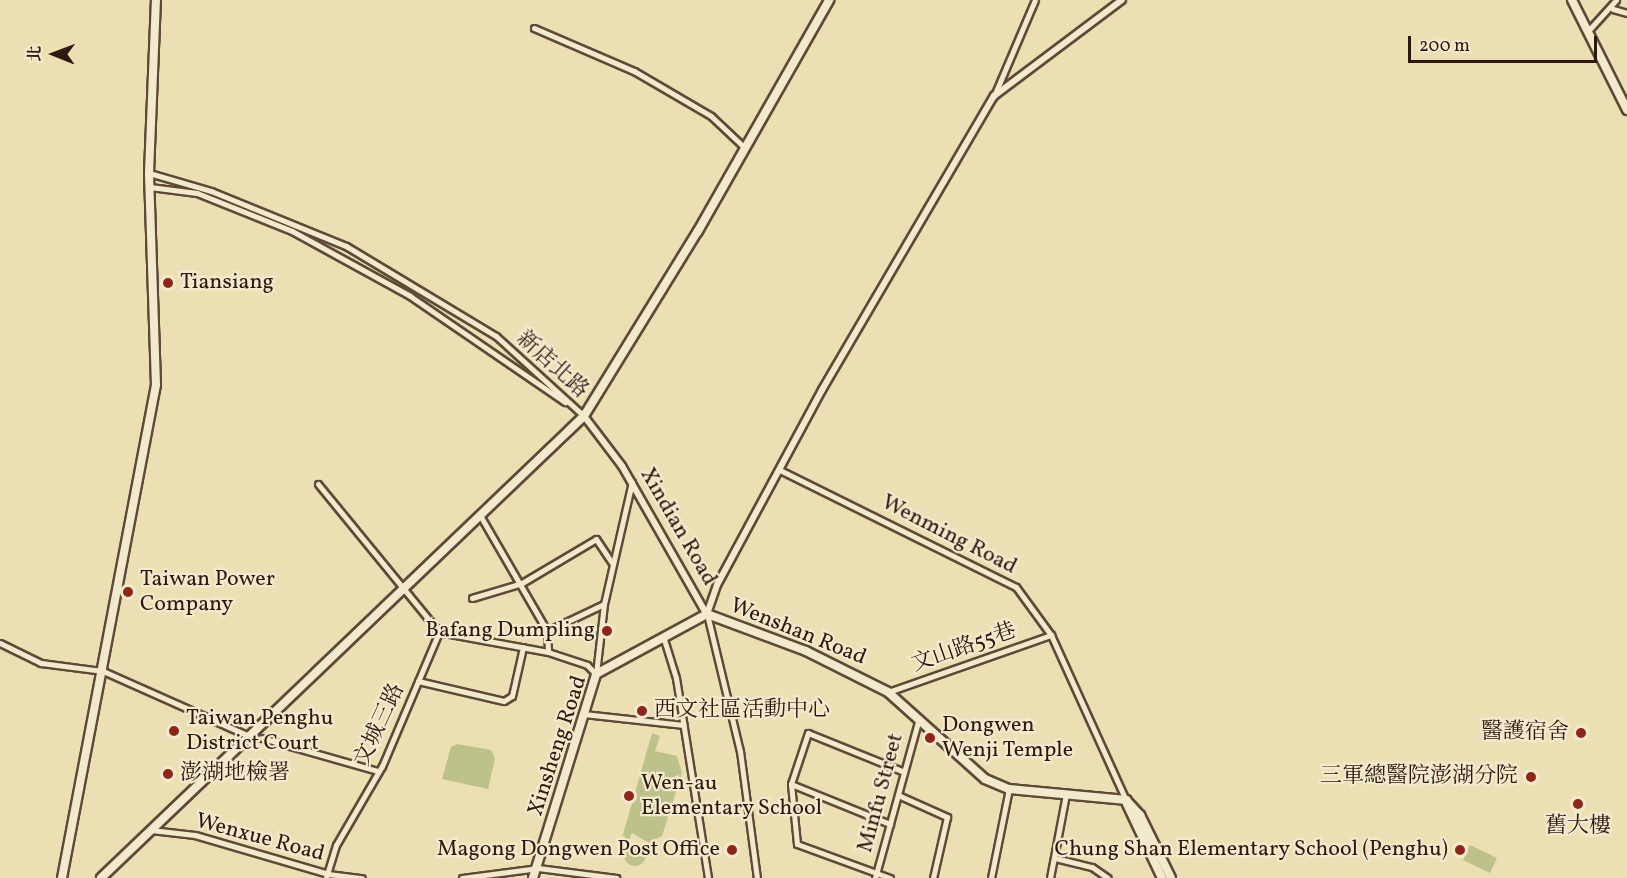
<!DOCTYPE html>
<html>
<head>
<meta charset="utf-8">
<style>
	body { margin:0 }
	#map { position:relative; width:1627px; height:878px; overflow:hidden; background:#eddfb4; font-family:Vollkorn,"Noto Serif TC",serif }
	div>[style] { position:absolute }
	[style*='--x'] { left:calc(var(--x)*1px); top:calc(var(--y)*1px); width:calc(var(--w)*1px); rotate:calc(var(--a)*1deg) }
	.green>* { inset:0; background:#bdc18a }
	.round { border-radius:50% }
	.roads { filter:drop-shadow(2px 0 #5d4a37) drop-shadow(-2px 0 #5d4a37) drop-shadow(0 2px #5d4a37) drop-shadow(0 -2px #5d4a37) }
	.minor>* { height:5px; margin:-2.5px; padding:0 2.5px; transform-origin:2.5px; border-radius:2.5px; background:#f3eace }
	.tertiary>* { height:6px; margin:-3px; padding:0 3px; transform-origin:3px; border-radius:3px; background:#f3eace }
	.secondary>* { height:8px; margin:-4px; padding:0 4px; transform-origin:4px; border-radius:4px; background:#f3eace }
	.dots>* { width:16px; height:16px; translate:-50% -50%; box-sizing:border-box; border:3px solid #f3eace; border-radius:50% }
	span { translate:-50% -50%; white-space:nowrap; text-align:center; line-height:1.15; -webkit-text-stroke:4.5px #f3eace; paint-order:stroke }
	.poi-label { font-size:22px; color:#2d190d }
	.left { translate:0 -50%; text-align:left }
	.right { translate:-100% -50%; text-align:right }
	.street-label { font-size:22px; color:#2d190d }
	.north { position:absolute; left:24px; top:24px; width:60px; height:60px; -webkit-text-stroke:4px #f3eace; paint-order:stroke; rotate:271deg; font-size:16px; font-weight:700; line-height:24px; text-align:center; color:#2d190d }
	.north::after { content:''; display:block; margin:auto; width:21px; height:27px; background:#2d190d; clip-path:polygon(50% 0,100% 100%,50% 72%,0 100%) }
	.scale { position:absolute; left:1408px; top:36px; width:189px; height:27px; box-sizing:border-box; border:3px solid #2d190d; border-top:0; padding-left:8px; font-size:18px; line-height:21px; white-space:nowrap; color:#2d190d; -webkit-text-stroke:4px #f3eace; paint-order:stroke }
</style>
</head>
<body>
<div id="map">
	<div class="green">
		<div style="clip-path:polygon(652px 733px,660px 736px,655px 751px,677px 756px,682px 773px,662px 836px,649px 843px,632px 833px,629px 840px,622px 838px)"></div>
		<div style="clip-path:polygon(457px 744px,491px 750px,495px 758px,488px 789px,442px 779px,451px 747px)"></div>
		<div class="round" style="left:624px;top:844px;width:22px;height:22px"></div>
		<div style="clip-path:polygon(1470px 845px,1497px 858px,1490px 873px,1463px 860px)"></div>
	</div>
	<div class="roads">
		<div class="minor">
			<div style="--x:1613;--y:9;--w:15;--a:16"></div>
			<div style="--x:534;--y:28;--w:109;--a:23.3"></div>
			<div style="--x:634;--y:71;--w:89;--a:30.3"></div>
			<div style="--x:711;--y:116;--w:47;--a:43.3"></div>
			<div style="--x:1588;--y:31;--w:42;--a:-47.9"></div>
			<div style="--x:994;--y:96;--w:104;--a:-66.9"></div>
			<div style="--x:149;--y:173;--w:65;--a:16.2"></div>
			<div style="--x:211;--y:191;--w:146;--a:22.2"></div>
			<div style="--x:346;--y:246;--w:175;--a:31"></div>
			<div style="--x:496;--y:336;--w:119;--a:42.3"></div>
			<div style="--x:150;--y:187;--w:47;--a:7.3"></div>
			<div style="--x:197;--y:193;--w:102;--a:21.8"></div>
			<div style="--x:292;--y:231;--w:135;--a:28.8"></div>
			<div style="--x:410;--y:296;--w:188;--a:34.4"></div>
			<div style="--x:780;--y:470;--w:263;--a:26.4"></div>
			<div style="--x:1016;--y:587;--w:59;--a:53.9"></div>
			<div style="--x:1051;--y:635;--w:181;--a:65.6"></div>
			<div style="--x:318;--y:484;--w:191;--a:50.7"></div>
			<div style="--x:439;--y:632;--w:146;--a:113"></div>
			<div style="--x:382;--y:766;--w:91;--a:120.2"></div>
			<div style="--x:336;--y:845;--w:34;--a:107"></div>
			<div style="--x:481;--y:517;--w:132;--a:59.9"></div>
			<div style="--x:547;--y:631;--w:21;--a:87"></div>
			<div style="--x:472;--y:598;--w:52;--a:-16.7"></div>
			<div style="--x:522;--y:583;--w:86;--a:-30.7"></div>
			<div style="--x:596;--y:539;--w:29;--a:56"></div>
			<div style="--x:707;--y:614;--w:141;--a:76.5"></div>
			<div style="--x:740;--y:751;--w:128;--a:82.4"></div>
			<div style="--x:547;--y:631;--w:63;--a:-25.3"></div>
			<div style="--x:439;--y:632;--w:111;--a:10.4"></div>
			<div style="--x:548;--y:652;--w:41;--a:18.4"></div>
			<div style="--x:587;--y:665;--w:13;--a:45"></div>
			<div style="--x:663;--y:636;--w:44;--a:72.8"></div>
			<div style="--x:676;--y:678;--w:203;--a:80.9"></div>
			<div style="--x:0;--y:643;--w:46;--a:26"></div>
			<div style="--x:41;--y:663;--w:63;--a:7.4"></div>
			<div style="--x:103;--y:671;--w:160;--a:24"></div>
			<div style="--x:596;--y:674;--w:70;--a:-83.5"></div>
			<div style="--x:604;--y:604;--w:125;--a:-77.1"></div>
			<div style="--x:418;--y:681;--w:88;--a:13.1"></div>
			<div style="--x:504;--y:701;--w:9;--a:-32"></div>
			<div style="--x:512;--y:696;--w:50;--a:-77.3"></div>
			<div style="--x:888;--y:692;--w:173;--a:-19.3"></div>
			<div style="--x:584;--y:714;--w:100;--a:6.3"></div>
			<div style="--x:262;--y:738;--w:121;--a:15.9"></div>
			<div style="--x:791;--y:784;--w:107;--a:22"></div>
			<div style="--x:898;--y:795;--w:54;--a:24.2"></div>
			<div style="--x:947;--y:817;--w:63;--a:102.9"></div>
			<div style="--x:151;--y:830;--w:44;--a:6.5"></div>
			<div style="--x:195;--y:835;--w:139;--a:16.3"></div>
			<div style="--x:328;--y:874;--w:34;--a:7"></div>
			<div style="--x:1055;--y:858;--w:38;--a:14"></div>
			<div style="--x:1092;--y:867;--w:19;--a:35"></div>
			<div style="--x:462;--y:878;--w:77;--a:-7.5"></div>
			<div style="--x:538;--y:868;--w:79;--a:7.3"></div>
			<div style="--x:875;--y:878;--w:166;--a:-74.6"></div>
			<div style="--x:890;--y:878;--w:99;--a:-159.9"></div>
			<div style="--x:797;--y:844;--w:60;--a:-95.7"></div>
			<div style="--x:791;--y:784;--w:54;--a:-71.6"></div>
			<div style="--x:808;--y:733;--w:101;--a:22"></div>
			<div style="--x:991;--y:878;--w:91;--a:-78.6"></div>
			<div style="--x:1050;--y:878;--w:86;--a:-79.2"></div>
		</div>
		<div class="tertiary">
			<div style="--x:584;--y:416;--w:63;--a:52.8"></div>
			<div style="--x:622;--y:466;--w:169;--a:60.3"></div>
			<div style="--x:707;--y:614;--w:31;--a:-71"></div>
			<div style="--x:717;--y:585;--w:221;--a:-61.7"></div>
			<div style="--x:822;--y:390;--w:341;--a:-59.7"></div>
			<div style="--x:994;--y:96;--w:160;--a:-36.9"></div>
		</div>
		<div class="secondary">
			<div style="--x:1572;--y:0;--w:123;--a:63.4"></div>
			<div style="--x:1127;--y:804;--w:82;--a:64.7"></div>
			<div style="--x:62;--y:878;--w:502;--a:-79.21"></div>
			<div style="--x:156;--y:385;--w:212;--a:-91.9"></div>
			<div style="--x:149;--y:173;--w:173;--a:-87.7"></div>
			<div style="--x:101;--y:878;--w:668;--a:-43.73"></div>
			<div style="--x:584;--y:416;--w:217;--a:-58.4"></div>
			<div style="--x:698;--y:231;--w:266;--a:-60.4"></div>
			<div style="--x:533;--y:878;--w:214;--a:-72.8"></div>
			<div style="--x:596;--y:674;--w:126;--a:-28.4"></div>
			<div style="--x:707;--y:614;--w:106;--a:20.5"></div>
			<div style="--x:806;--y:651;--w:92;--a:26.6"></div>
			<div style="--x:888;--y:692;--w:130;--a:41.9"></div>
			<div style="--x:985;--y:779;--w:26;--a:23"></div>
			<div style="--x:1009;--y:789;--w:118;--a:5.4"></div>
			<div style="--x:1126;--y:800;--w:21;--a:47"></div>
			<div style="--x:1140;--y:815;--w:70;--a:63.8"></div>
		</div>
	</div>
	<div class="dots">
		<div style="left:168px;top:283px;background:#8f2418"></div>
		<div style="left:128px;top:592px;background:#8f2418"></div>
		<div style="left:607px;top:631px;background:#8f2418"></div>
		<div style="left:642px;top:711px;background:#8f2418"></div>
		<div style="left:174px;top:731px;background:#8f2418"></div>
		<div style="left:1581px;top:733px;background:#8f2418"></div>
		<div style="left:930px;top:738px;background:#8f2418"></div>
		<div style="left:168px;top:774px;background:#8f2418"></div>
		<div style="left:1531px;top:777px;background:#8f2418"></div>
		<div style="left:629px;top:796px;background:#8f2418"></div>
		<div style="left:1578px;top:804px;background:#8f2418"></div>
		<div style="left:732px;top:850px;background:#8f2418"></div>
		<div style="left:1460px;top:850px;background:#8f2418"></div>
	</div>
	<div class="poi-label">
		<span class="left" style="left:180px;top:283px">Tiansiang</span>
		<span class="left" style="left:140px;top:592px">Taiwan Power<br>Company</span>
		<span class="right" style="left:595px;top:631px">Bafang Dumpling</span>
		<span class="left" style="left:654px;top:711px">西文社區活動中心</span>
		<span class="left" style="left:186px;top:731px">Taiwan Penghu<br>District Court</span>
		<span class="left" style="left:942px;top:738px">Dongwen<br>Wenji Temple</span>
		<span class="right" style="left:1569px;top:733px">醫護宿舍</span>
		<span class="left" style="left:180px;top:774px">澎湖地檢署</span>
		<span class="right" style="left:1518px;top:777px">三軍總醫院澎湖分院</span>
		<span class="left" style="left:641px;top:796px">Wen-au<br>Elementary School</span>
		<span style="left:1578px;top:827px">舊大樓</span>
		<span class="right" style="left:720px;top:850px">Magong Dongwen Post Office</span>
		<span class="right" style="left:1448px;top:850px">Chung Shan Elementary School (Penghu)</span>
	</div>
	<div class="street-label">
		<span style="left:552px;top:365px;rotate:42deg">新店北路</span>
		<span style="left:678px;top:527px;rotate:60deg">Xindian Road</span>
		<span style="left:949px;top:535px;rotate:27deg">Wenming Road</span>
		<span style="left:798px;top:632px;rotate:22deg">Wenshan Road</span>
		<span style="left:964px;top:648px;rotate:-19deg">文山路55巷</span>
		<span style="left:380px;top:725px;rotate:-65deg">文城三路</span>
		<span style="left:558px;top:746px;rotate:-72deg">Xinsheng Road</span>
		<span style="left:881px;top:793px;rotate:-75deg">Minfu Street</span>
		<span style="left:260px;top:838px;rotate:15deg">Wenxue Road</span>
	</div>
	<div class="north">北</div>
	<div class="scale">200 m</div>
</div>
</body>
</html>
